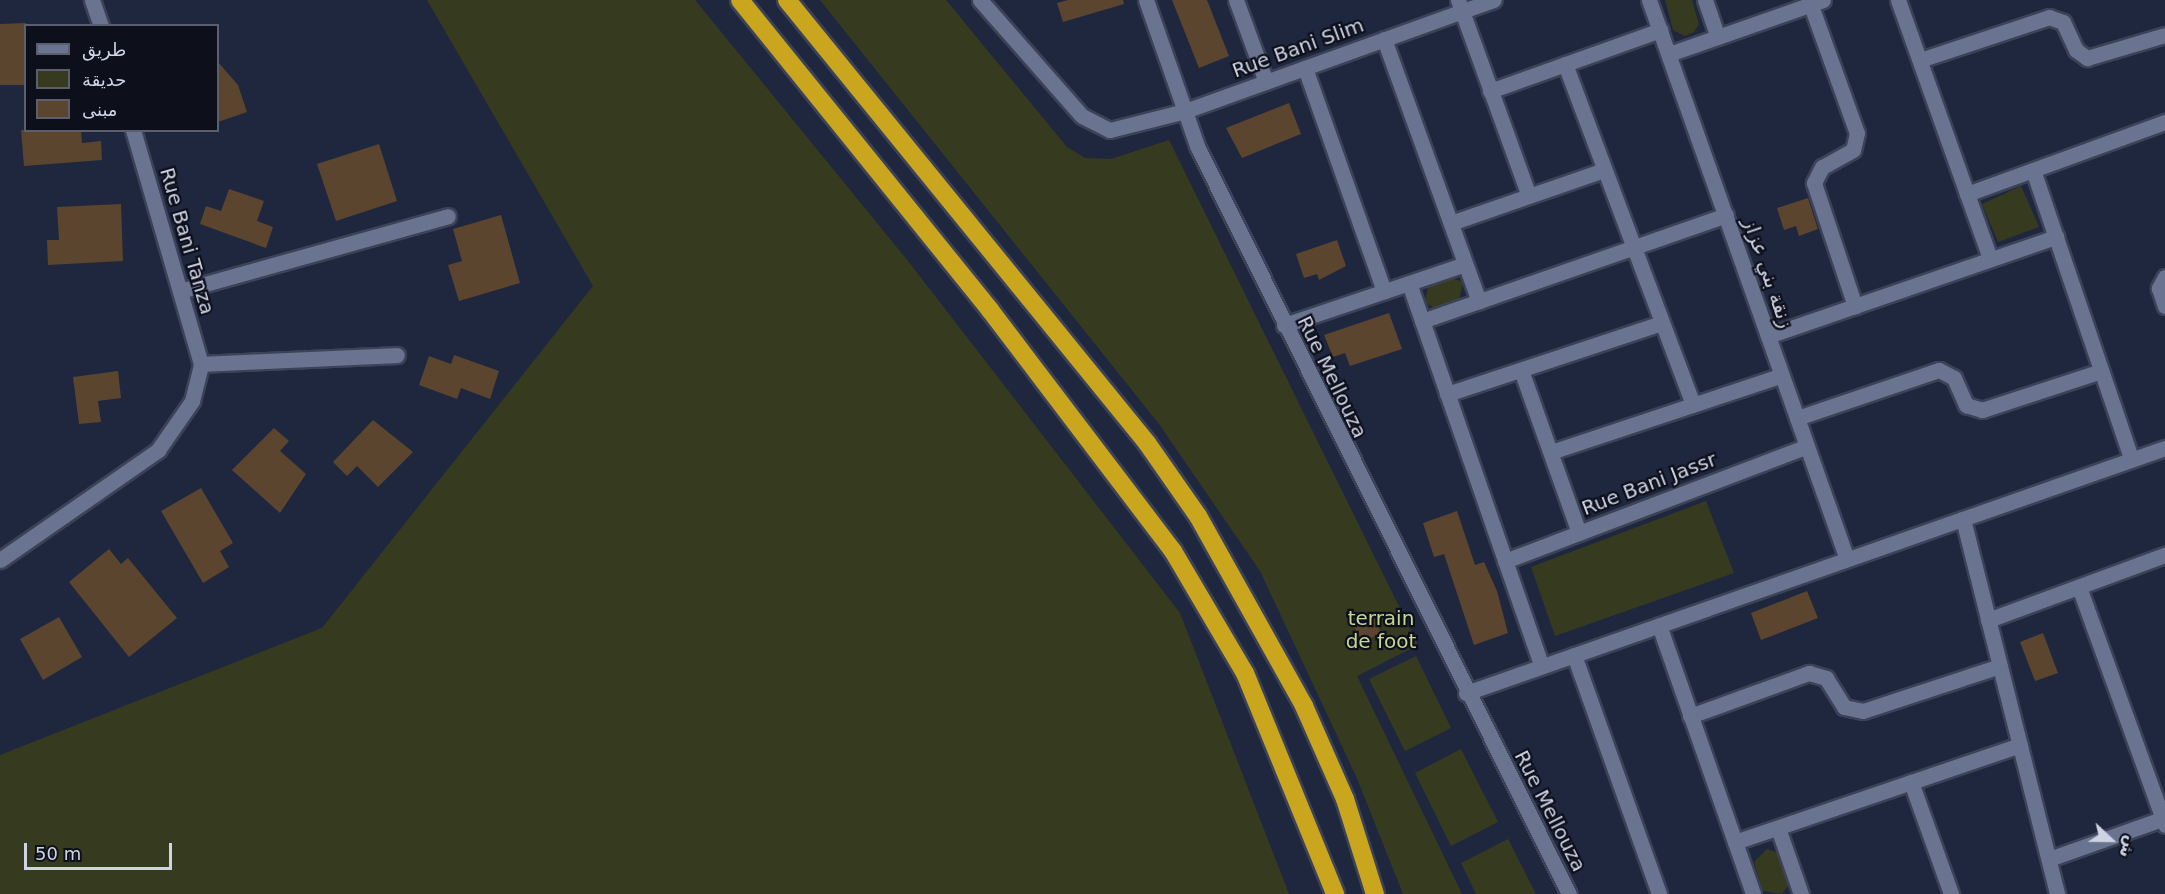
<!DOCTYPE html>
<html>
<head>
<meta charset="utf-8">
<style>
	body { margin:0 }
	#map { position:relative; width:2165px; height:894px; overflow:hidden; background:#1f273f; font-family:"DejaVu Sans",Cairo,sans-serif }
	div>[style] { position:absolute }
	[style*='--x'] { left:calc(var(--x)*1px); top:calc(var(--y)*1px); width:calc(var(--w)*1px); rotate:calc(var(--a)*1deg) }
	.green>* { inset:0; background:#363b20 }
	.building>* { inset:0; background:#5b452e }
	.roads { filter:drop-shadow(2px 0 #3c4257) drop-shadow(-2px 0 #3c4257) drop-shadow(0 2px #3c4257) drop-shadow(0 -2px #3c4257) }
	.street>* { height:15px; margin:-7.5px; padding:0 7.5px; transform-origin:7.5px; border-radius:7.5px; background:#6a7491 }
	.highway>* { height:18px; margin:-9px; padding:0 9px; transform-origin:9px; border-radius:9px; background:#c9a61d }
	span { translate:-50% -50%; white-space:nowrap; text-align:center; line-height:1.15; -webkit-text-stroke:4.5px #0d101b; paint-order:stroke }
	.street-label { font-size:20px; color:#cfd4e5 }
	.park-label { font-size:20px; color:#c7d691 }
	.legend { position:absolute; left:24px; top:24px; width:195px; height:108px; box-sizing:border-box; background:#0d101b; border:2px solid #5b5e6c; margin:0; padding:8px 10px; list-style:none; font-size:18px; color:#cfd4e5 }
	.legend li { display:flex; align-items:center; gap:12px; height:30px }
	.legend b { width:30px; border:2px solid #5b5e6c }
	.north { position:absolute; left:2081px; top:810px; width:60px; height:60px; -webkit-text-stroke:4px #0d101b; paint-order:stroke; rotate:112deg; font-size:16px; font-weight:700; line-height:24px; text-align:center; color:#cfd4e5 }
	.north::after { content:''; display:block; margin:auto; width:21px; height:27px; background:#cfd4e5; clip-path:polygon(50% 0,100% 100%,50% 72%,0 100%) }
	.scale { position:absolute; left:24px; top:843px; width:148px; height:27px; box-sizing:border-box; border:3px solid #cfd4e5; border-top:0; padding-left:8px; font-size:18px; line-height:21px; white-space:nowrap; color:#cfd4e5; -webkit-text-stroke:4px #0d101b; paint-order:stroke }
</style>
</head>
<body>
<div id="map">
	<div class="green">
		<div style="clip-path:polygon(427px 0,695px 0,908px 261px,1180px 613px,1289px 894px,0 894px,0 755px,322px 628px,593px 286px)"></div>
		<div style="clip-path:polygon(820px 0,946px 0,1067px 147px,1085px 158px,1111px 159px,1169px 140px,1418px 645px,1357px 676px,1462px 894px,1403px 894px,1356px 776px,1260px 571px,1159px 424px)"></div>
		<div style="clip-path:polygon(1665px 0,1692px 0,1699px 24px,1694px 32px,1685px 36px,1673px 30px)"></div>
		<div style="clip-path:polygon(2021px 186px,2039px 227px,1998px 242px,1982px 204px)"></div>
		<div style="clip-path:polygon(1451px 278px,1463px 282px,1459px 300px,1435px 308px,1425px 303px,1428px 285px)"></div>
		<div style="clip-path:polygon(1706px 501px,1734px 573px,1555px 636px,1531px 567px)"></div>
		<div style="clip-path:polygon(1416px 656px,1451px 728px,1405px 751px,1369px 679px)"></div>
		<div style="clip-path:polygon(1461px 749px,1498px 822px,1451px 846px,1415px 773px)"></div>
		<div style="clip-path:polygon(1508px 839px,1536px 894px,1476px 894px,1461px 863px)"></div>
		<div style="clip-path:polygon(1767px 849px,1779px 853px,1789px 884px,1782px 894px,1763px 891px,1754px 862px)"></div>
	</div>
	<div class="building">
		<div style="clip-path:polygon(1068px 0,1123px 0,1124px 4px,1063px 22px,1057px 3px)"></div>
		<div style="clip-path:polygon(1172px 0,1207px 0,1229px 56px,1199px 68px)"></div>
		<div style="clip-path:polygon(26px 23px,26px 85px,0 85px,0 24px)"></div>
		<div style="clip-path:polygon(218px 62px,238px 85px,247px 112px,218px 122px)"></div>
		<div style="clip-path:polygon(1289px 103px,1301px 134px,1242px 158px,1226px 128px)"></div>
		<div style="clip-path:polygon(21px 130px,81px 130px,82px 143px,101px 141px,102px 160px,24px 166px)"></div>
		<div style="clip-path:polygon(379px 144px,397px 201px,336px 221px,317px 164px)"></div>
		<div style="clip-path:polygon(229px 189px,264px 201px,257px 221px,273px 227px,266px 248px,200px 224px,206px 206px,221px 211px)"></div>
		<div style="clip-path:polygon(1808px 198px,1818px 229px,1799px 236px,1796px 226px,1784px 230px,1777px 208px)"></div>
		<div style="clip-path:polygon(121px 204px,123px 261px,48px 265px,47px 240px,59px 240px,57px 207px)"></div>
		<div style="clip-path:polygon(501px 215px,520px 283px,459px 301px,448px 265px,462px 261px,453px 229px)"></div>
		<div style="clip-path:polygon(1337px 240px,1346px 266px,1319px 280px,1317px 274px,1304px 278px,1296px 254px)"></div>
		<div style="clip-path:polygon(1389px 313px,1402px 349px,1350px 366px,1345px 353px,1333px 357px,1324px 335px)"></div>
		<div style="clip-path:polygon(454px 355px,499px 371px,490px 399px,461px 388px,457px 399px,419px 385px,429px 356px,451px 364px)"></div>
		<div style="clip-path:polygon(118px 371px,121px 398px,98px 401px,101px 422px,79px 424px,73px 377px)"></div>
		<div style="clip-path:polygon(373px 420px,413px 452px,378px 487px,357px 466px,347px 476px,333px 462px)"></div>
		<div style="clip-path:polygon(274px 428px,289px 441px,280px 451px,306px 474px,280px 513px,232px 470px)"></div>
		<div style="clip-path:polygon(201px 488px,233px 543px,220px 551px,229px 567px,203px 583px,161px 511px)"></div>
		<div style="clip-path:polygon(1457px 511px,1475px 565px,1484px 562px,1497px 591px,1508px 633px,1474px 645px,1444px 554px,1434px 557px,1423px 523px)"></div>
		<div style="clip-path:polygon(109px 549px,121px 564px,128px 558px,177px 618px,129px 657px,69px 582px)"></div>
		<div style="clip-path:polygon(1807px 591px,1818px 618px,1761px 640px,1751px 613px)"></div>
		<div style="clip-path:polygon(1372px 615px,1381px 633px,1362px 642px,1353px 624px)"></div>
		<div style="clip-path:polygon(59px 617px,82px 657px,43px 680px,20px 639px)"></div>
		<div style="clip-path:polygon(2043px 633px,2058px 673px,2035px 681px,2020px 642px)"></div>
	</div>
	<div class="roads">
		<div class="street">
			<div style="--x:92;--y:0;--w:28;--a:71"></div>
			<div style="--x:980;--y:0;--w:154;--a:48.7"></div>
			<div style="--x:1082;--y:116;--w:31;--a:27"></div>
			<div style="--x:1110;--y:130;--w:77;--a:-14.2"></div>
			<div style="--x:1185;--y:111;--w:328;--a:-19.8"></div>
			<div style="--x:1146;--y:0;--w:155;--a:70.7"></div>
			<div style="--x:1197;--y:146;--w:835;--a:63.56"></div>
			<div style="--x:1236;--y:0;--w:87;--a:69.9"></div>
			<div style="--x:1458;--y:0;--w:208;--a:70.1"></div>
			<div style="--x:1649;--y:0;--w:593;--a:70.5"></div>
			<div style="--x:1705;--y:0;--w:39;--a:71"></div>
			<div style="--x:1809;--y:0;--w:141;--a:70.2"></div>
			<div style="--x:1857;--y:133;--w:17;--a:103"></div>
			<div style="--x:1853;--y:150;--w:35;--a:151"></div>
			<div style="--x:1822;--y:167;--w:18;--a:117"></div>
			<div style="--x:1814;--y:183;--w:130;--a:71.6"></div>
			<div style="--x:1898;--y:0;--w:275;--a:70.4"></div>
			<div style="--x:1384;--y:39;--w:279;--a:70.1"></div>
			<div style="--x:1669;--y:54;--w:163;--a:-19.3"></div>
			<div style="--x:1920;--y:60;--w:136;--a:-18.4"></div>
			<div style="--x:2049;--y:17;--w:15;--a:20"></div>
			<div style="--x:2063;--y:22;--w:31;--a:65"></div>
			<div style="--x:2076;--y:50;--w:14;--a:36"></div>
			<div style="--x:2087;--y:58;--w:81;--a:-16.4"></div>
			<div style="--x:1565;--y:64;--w:364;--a:69.4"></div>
			<div style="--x:1305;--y:68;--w:237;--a:70.5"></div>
			<div style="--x:1490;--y:91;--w:181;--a:-19.7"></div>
			<div style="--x:2033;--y:170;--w:306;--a:71.2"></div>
			<div style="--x:1967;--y:194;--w:211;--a:-20"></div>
			<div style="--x:1451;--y:223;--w:162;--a:-19.1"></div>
			<div style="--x:2165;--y:277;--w:13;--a:119"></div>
			<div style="--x:2159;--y:288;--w:19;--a:72"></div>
			<div style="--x:1409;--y:283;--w:405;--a:70.9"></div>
			<div style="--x:180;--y:291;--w:278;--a:-15.6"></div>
			<div style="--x:1422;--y:321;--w:322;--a:-19.2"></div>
			<div style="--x:1284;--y:325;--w:191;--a:-18.6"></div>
			<div style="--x:1768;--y:336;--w:305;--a:-19"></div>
			<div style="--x:201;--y:364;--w:196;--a:-2.6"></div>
			<div style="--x:1521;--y:370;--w:173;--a:70.4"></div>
			<div style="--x:1447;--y:394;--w:226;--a:-18.3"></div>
			<div style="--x:1797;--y:418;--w:150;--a:-18.7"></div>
			<div style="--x:1939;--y:370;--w:17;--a:28"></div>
			<div style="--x:1954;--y:378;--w:30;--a:66"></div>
			<div style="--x:1966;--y:405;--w:17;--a:17"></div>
			<div style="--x:1982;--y:410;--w:125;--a:-18.1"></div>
			<div style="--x:1551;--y:452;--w:243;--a:-18.4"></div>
			<div style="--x:1963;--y:519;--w:387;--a:75.9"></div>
			<div style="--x:0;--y:560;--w:193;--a:-34.8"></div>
			<div style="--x:158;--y:450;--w:60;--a:-55.2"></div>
			<div style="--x:192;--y:401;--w:38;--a:-76"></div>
			<div style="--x:201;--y:364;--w:244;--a:-106.2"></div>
			<div style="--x:1505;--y:561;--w:323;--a:-20.8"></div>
			<div style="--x:2079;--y:587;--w:253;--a:70.1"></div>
			<div style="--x:1988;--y:620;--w:189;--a:-20.2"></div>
			<div style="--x:1659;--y:625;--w:285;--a:70.7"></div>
			<div style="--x:1574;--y:655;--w:254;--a:70.4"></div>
			<div style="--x:1466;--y:693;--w:741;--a:-19.32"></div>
			<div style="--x:1690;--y:716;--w:127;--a:-19.9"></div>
			<div style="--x:1809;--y:673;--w:18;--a:16"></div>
			<div style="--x:1826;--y:678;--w:34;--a:58"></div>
			<div style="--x:1844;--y:707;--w:19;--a:12"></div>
			<div style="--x:1863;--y:711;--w:144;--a:-18.2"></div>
			<div style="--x:1911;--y:782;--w:119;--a:70.3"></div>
			<div style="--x:1778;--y:828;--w:70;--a:70.8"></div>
			<div style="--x:1735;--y:842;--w:301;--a:-18.8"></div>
			<div style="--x:2049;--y:859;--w:123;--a:-19.5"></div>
		</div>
		<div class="highway">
			<div style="--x:740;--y:0;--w:398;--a:51.1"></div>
			<div style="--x:990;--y:310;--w:303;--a:52.8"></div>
			<div style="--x:1173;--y:551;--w:142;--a:59.5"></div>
			<div style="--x:1245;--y:673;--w:239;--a:67.8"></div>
			<div style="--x:787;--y:0;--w:571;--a:50.9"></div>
			<div style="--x:1147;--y:443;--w:89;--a:55.1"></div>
			<div style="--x:1198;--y:516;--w:218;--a:60.8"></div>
			<div style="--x:1304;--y:706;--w:102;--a:66.2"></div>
			<div style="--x:1345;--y:799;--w:100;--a:72.5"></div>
		</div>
	</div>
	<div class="street-label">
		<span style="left:1298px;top:48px;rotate:-20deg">Rue Bani Slim</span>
		<span style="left:187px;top:241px;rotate:74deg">Rue Bani Tanza</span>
		<span style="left:1768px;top:273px;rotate:71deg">زنقة بني عزاز</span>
		<span style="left:1332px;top:377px;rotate:64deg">Rue Mellouza</span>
		<span style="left:1649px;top:484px;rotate:-21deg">Rue Bani Jassr</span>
		<span style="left:1550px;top:811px;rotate:63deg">Rue Mellouza</span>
	</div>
	<div class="park-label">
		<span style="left:1381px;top:630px">terrain<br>de foot</span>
	</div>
	<ul class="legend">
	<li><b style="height:8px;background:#6a7491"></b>طريق</li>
	<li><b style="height:16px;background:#363b20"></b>حديقة</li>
	<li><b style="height:16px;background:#5b452e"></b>مبنى</li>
	</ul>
	<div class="north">ش</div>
	<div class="scale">50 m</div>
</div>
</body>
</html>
